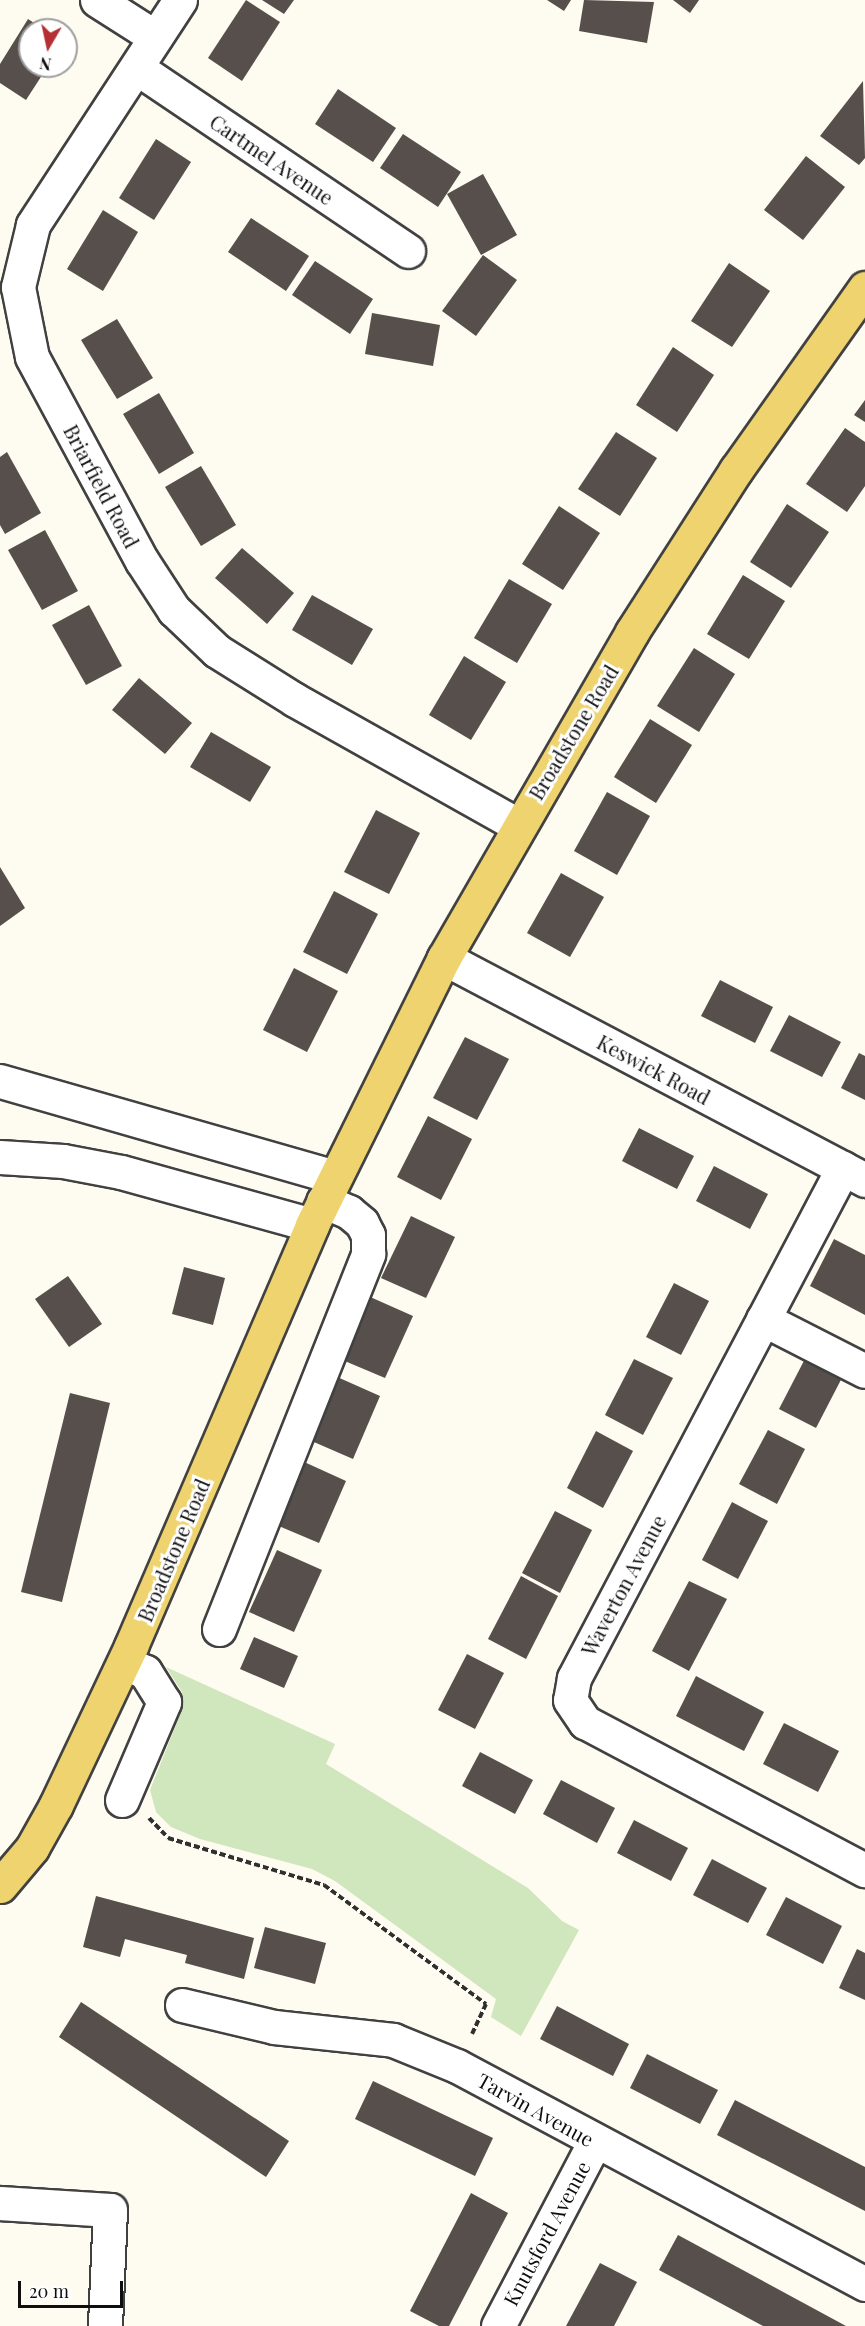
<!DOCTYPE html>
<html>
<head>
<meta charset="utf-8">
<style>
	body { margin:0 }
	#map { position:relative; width:865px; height:2326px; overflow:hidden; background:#fefbf0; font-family:"Playfair Display",serif }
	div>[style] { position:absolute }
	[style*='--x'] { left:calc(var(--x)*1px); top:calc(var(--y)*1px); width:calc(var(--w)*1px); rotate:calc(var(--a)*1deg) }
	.green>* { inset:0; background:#d0e6bc }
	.building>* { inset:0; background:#564f4b }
	.path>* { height:4px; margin-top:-2px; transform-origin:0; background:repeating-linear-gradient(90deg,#303030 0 6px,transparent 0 9px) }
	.roads { filter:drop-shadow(2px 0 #414141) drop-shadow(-2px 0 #414141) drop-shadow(0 2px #414141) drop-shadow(0 -2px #414141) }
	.minor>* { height:33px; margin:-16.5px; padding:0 16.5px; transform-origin:16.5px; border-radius:16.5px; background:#fff }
	.major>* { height:33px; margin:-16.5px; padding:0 16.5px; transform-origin:16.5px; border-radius:16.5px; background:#eed36f }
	span { translate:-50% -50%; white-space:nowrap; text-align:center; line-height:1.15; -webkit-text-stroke:6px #fff; paint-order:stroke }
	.street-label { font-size:20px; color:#0e0e0e }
	.north { position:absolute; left:18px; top:18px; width:60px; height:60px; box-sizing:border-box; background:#fff; border:2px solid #9f9f9f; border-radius:50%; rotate:189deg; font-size:16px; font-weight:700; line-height:24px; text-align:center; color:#0e0e0e }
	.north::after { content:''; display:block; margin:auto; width:21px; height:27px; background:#b43033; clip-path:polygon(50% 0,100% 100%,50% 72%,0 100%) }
	.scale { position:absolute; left:18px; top:2281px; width:105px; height:27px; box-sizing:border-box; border:3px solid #0e0e0e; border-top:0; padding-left:8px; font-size:18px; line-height:21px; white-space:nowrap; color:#0e0e0e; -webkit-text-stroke:4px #fff; paint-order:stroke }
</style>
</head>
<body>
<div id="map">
	<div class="green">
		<div style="clip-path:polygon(166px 1667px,335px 1744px,326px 1764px,528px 1888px,562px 1921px,579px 1930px,521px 2036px,491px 2017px,496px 1999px,335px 1881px,312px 1869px,200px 1839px,171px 1827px,156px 1812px,150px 1790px,182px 1710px,182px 1692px)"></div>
	</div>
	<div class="building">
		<div style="clip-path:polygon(246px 0,280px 22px,242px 81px,208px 58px)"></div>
		<div style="clip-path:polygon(262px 0,294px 0,284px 14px)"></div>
		<div style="clip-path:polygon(547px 0,571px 0,564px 11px)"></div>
		<div style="clip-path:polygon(584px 0,654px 2px,647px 43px,579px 31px)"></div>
		<div style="clip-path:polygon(673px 0,699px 0,690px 13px)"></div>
		<div style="clip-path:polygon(28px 19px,45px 30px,30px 30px,30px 66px,48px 66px,26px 100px,0 83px,0 64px)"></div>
		<div style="clip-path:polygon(863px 81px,865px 158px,859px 165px,820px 136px)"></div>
		<div style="clip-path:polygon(338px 89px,396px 128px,373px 162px,315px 124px)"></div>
		<div style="clip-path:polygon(403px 134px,461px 172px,438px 207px,380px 168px)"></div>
		<div style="clip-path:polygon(156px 139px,191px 162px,154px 220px,119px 198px)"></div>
		<div style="clip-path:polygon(806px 156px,845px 187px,803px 240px,764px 210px)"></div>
		<div style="clip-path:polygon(483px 174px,517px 235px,481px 255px,447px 194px)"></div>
		<div style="clip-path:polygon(103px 210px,138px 232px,103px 291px,67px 269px)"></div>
		<div style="clip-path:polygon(251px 218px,309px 256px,286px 291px,228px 252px)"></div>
		<div style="clip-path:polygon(483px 255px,517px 280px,476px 336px,442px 311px)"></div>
		<div style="clip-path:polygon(315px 261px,373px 299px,350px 334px,292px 295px)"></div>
		<div style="clip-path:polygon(729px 263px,770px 291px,732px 347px,691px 321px)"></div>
		<div style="clip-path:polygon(372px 313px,440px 325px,433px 366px,365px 354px)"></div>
		<div style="clip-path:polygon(117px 319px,153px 378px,117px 399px,81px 340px)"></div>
		<div style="clip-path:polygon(673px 347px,714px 375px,677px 432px,636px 405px)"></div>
		<div style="clip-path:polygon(159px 393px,194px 453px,159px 474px,123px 414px)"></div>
		<div style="clip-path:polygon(865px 400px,865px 422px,854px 415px)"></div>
		<div style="clip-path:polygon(845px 428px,865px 442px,865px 486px,847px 512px,806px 484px)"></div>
		<div style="clip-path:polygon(616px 432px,657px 458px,620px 516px,578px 489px)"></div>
		<div style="clip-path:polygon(7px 452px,41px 513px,5px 534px,0 525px,0 457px)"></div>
		<div style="clip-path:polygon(201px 466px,236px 525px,201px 546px,165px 487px)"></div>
		<div style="clip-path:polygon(787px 504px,829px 532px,791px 588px,750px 562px)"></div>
		<div style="clip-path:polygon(559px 506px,600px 533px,563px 590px,522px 564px)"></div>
		<div style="clip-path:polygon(45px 530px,78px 591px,42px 610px,8px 550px)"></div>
		<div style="clip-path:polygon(242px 548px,294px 593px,267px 624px,215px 578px)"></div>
		<div style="clip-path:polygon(743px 575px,785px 601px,749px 659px,707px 634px)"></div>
		<div style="clip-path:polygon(509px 579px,552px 604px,517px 663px,474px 638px)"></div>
		<div style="clip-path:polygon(312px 595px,373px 629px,352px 665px,292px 630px)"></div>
		<div style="clip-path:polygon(89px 605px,122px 666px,86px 685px,52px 625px)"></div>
		<div style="clip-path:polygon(694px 648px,735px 674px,699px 732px,657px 706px)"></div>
		<div style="clip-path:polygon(464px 656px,506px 682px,471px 740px,429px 715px)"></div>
		<div style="clip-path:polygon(139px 678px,192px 723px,165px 754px,112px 710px)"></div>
		<div style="clip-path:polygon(650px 719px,692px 745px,656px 803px,614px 777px)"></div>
		<div style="clip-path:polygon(211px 732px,271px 767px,250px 802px,190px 767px)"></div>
		<div style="clip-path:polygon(607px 792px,650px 816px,617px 875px,574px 851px)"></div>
		<div style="clip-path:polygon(376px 810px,420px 833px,389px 894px,344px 872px)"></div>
		<div style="clip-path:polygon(0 867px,25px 908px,0 926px)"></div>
		<div style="clip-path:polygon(561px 873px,604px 897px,570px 957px,527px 933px)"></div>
		<div style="clip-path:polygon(334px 891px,378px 914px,347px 974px,303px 952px)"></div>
		<div style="clip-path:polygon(294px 968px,338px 991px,307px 1052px,263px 1030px)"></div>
		<div style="clip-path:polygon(720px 980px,773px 1007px,755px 1043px,701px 1016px)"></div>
		<div style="clip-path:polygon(789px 1015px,841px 1042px,822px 1077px,770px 1051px)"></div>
		<div style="clip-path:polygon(465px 1037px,509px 1059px,477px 1120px,433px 1098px)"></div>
		<div style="clip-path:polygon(859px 1053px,865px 1056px,865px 1100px,841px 1088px)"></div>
		<div style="clip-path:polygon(428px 1116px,472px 1139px,441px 1200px,397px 1177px)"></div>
		<div style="clip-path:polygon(639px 1128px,694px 1156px,677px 1189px,622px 1161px)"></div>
		<div style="clip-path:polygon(714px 1166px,768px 1194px,750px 1229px,696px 1201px)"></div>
		<div style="clip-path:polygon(411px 1216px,455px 1237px,426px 1298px,381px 1278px)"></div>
		<div style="clip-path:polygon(834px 1239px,865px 1255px,865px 1315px,810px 1286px)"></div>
		<div style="clip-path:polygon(184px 1267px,225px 1278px,213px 1325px,172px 1314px)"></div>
		<div style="clip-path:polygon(68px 1276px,102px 1324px,69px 1347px,35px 1299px)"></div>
		<div style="clip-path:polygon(674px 1283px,709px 1301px,681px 1355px,646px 1337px)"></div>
		<div style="clip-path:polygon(368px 1296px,413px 1316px,385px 1378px,340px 1359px)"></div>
		<div style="clip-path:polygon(808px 1353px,845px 1372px,816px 1428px,779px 1409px)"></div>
		<div style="clip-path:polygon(634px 1359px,673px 1378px,643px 1435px,605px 1415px)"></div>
		<div style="clip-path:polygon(335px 1376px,380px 1396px,353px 1459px,307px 1439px)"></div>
		<div style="clip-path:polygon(70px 1393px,110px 1403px,62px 1602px,21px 1592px)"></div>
		<div style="clip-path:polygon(768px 1430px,805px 1449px,777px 1504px,739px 1484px)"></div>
		<div style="clip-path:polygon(596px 1431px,633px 1451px,603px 1508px,567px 1488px)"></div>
		<div style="clip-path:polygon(302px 1461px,346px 1481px,319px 1543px,274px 1524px)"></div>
		<div style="clip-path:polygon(732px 1502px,768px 1521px,738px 1579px,702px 1560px)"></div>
		<div style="clip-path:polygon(555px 1511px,592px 1530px,560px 1593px,522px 1573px)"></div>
		<div style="clip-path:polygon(277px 1550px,322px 1570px,294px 1632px,249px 1612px)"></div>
		<div style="clip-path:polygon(521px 1576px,558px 1596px,526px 1659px,488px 1639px)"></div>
		<div style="clip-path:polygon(689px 1581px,727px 1599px,689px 1671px,652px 1651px)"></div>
		<div style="clip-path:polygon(254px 1637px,298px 1656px,284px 1688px,240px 1669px)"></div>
		<div style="clip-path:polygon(467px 1654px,504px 1673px,475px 1729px,438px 1710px)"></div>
		<div style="clip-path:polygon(696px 1676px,764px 1712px,744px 1751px,676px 1716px)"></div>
		<div style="clip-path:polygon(784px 1723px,839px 1751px,818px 1792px,763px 1764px)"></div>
		<div style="clip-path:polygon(480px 1752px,533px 1780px,515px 1814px,462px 1786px)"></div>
		<div style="clip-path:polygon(561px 1780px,615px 1808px,597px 1843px,543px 1814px)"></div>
		<div style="clip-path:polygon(634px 1820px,688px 1848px,671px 1881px,617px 1853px)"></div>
		<div style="clip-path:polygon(712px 1859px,767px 1888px,748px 1923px,693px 1895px)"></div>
		<div style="clip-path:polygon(96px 1896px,254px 1938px,244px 1979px,185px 1963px,187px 1955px,125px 1939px,120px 1957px,83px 1947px)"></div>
		<div style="clip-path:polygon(786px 1897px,842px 1926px,823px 1964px,766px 1935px)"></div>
		<div style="clip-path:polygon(265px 1927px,326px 1943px,315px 1984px,254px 1968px)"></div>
		<div style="clip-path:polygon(857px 1949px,865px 1953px,865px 2000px,839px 1988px)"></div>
		<div style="clip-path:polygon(81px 2002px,289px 2141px,266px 2177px,59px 2037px)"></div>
		<div style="clip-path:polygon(557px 2006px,629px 2044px,613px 2076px,540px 2039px)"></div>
		<div style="clip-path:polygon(647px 2054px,718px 2090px,700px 2124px,630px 2088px)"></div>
		<div style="clip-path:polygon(373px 2081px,493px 2138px,475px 2176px,355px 2119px)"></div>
		<div style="clip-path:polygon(735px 2100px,865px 2167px,865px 2211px,717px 2135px)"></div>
		<div style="clip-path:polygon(471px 2193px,508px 2213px,449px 2326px,439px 2326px,410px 2311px)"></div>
		<div style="clip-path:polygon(678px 2235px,846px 2326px,763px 2326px,659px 2270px)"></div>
		<div style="clip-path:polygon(600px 2263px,637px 2282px,614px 2326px,566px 2326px)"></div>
	</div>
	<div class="path">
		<div style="--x:149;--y:1818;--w:28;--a:46"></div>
		<div style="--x:168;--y:1838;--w:163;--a:16.8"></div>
		<div style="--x:324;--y:1885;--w:201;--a:36.3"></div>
		<div style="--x:486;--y:2004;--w:33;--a:115"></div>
	</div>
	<div class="roads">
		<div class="minor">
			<div style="--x:97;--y:0;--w:69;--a:32.5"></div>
			<div style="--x:180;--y:0;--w:269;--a:123.2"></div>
			<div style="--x:33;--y:225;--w:64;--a:103.6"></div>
			<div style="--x:18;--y:287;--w:71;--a:78.7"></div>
			<div style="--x:32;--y:357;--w:232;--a:61.7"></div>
			<div style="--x:142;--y:561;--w:59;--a:56.9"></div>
			<div style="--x:174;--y:610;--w:59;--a:43.6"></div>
			<div style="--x:217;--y:651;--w:92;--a:32.1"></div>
			<div style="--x:295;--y:700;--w:256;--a:29.3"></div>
			<div style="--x:137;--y:68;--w:327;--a:34"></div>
			<div style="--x:444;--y:958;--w:476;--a:27.8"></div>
			<div style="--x:0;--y:1081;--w:348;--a:16"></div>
			<div style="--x:0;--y:1157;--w:63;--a:3.6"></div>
			<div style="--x:63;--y:1161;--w:59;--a:10.7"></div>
			<div style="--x:121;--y:1172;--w:198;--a:15.5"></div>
			<div style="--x:843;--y:1168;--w:577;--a:117.81"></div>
			<div style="--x:574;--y:1678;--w:22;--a:100"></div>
			<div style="--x:570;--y:1700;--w:27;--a:56"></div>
			<div style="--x:585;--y:1722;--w:317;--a:27.9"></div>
			<div style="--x:763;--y:1319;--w:114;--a:27"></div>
			<div style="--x:219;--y:1629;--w:404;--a:-68.3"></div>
			<div style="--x:368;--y:1254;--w:19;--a:-90"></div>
			<div style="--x:368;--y:1235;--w:13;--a:-117"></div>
			<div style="--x:362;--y:1223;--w:17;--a:-140"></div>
			<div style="--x:349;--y:1212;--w:28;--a:-157"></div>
			<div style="--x:122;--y:1800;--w:107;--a:-66.8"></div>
			<div style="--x:164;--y:1702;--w:36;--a:-122"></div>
			<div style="--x:145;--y:1672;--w:23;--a:-155"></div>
			<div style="--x:182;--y:2005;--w:95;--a:13.4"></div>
			<div style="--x:274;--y:2027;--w:120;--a:6.2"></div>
			<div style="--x:393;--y:2040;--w:69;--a:22.1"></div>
			<div style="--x:457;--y:2066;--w:463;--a:28.1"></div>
			<div style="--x:0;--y:2203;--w:110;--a:3.6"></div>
			<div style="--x:110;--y:2210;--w:116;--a:92.5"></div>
			<div style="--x:498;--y:2326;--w:209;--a:-62.3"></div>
		</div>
		<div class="major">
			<div style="--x:0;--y:1886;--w:50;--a:-49.9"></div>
			<div style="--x:32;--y:1848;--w:49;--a:-60.8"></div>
			<div style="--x:56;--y:1805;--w:176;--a:-64.7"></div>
			<div style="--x:131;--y:1646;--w:458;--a:-66.7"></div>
			<div style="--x:312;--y:1225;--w:298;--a:-63.7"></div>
			<div style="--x:444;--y:958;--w:376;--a:-60"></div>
			<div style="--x:632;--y:632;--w:193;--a:-57.3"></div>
			<div style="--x:736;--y:470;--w:223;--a:-54.7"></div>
		</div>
	</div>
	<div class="street-label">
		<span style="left:272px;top:159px;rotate:34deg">Cartmel Avenue</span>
		<span style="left:102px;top:486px;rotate:62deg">Briarfield Road</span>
		<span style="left:573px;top:732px;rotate:-59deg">Broadstone Road</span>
		<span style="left:654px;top:1069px;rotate:28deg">Keswick Road</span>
		<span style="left:173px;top:1550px;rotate:-67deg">Broadstone Road</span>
		<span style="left:623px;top:1585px;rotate:-62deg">Waverton Avenue</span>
		<span style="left:536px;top:2109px;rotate:29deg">Tarvin Avenue</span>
		<span style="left:546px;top:2233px;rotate:-62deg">Knutsford Avenue</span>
	</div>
	<div class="north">N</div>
	<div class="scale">20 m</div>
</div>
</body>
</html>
